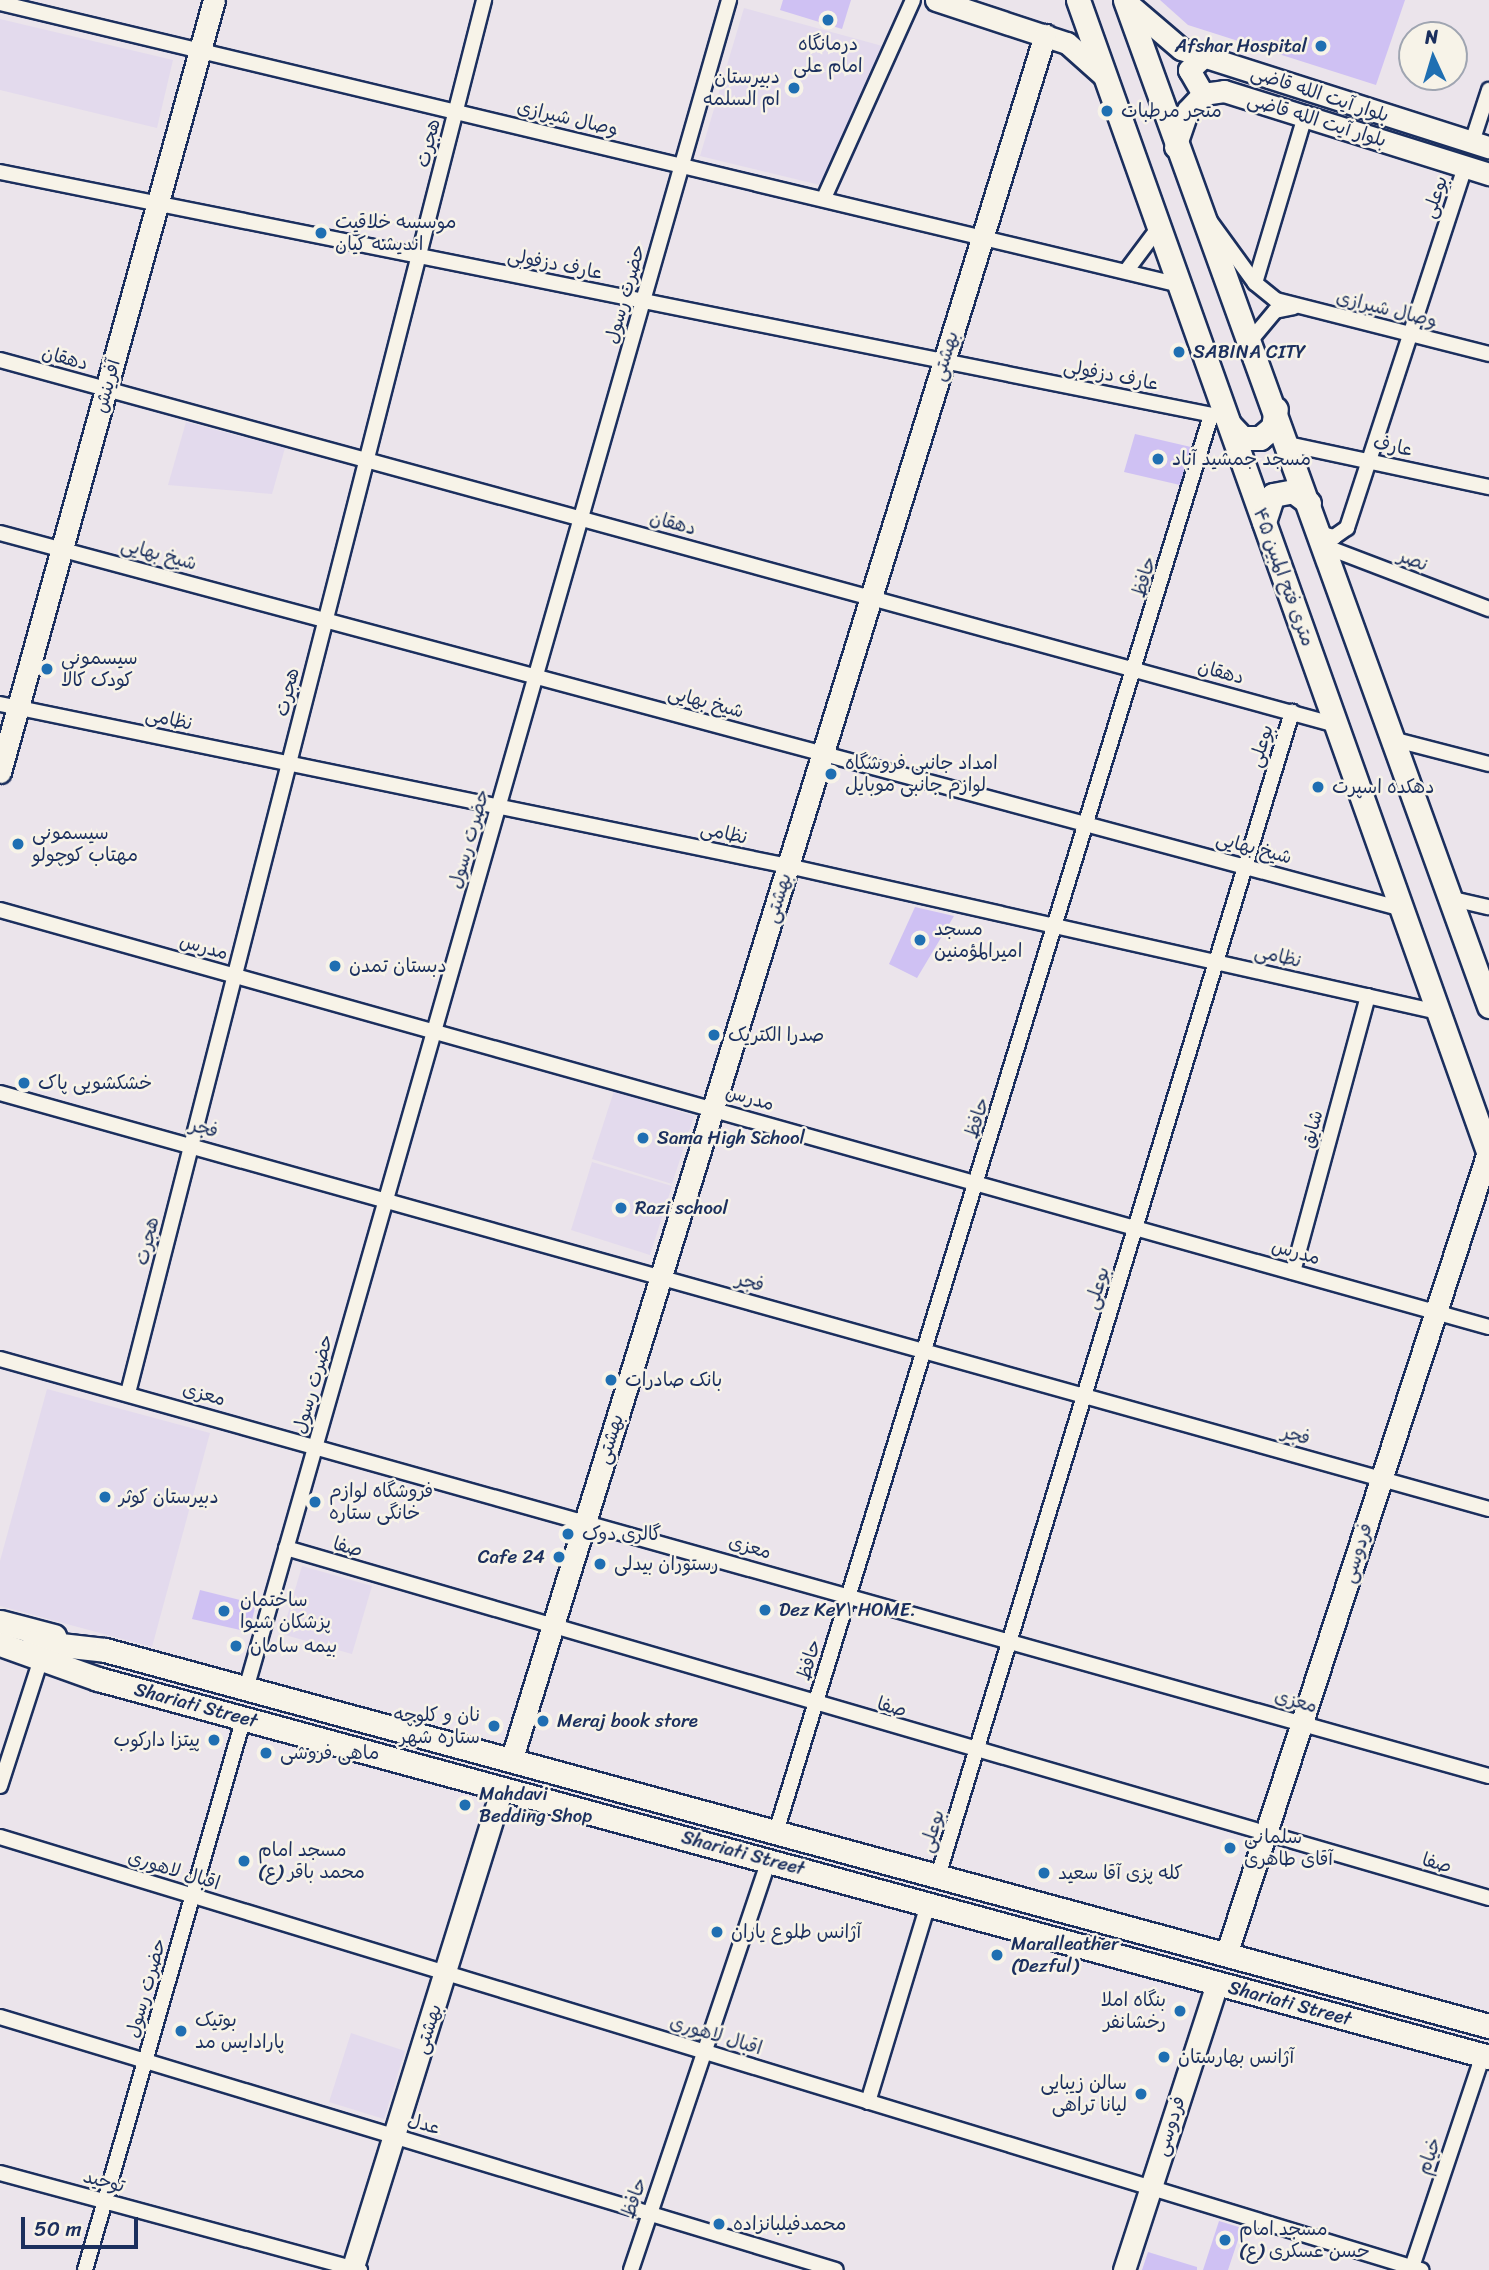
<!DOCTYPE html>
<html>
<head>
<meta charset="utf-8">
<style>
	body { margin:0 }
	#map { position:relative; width:1489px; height:2270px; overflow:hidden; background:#ebe4eb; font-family:Sriracha,"Playpen Sans Arabic",sans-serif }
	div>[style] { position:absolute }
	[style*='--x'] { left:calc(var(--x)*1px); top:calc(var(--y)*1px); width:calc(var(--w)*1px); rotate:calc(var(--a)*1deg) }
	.built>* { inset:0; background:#e3daed }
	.building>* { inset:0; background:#cfc1f3 }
	.roads { filter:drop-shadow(2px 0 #1b2f5e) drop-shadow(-2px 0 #1b2f5e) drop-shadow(0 2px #1b2f5e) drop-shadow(0 -2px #1b2f5e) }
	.street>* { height:14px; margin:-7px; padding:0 7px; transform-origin:7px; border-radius:7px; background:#f7f3e8 }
	.secondary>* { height:21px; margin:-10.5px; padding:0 10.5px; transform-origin:10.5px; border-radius:10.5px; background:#f7f3e8 }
	.primary>* { height:23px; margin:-11.5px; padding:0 11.5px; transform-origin:11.5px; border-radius:11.5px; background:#f7f3e8 }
	.dots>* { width:19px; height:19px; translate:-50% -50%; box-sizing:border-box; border:4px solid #f7f3e8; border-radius:50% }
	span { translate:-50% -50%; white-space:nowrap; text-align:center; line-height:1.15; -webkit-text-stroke:5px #f7f3e8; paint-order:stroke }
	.poi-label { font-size:19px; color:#1b2f5e }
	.right { translate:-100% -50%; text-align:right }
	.left { translate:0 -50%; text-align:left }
	.street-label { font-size:19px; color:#1b2f5e }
	.north { position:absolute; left:1398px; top:21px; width:70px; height:70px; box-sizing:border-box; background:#f7f3e8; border:2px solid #9fa5b1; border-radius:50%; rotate:356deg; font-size:19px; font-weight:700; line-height:28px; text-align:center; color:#1b2f5e }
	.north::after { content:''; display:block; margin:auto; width:24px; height:32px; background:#1f6fb2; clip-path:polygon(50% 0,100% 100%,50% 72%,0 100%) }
	.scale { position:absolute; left:21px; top:2217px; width:117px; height:32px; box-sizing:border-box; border:4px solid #1b2f5e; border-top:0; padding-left:9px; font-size:21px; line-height:24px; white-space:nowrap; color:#1b2f5e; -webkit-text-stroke:5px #f7f3e8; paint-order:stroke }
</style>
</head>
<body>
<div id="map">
	<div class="built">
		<div style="clip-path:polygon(744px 8px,886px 47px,824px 186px,700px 156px)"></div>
		<div style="clip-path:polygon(0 19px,173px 60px,157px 128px,0 90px)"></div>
		<div style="clip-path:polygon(186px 422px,285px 448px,272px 494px,168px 485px)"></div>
		<div style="clip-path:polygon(614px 1091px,694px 1116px,672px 1184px,592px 1159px)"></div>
		<div style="clip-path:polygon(592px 1162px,672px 1186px,650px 1255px,571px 1230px)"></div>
		<div style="clip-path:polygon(47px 1389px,210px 1433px,152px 1647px,0 1606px,0 1561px)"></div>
		<div style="clip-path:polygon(302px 1566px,372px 1586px,352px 1654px,282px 1634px)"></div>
		<div style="clip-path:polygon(351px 2033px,405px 2051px,384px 2119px,329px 2102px)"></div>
	</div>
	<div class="building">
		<div style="clip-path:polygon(783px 0,851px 0,842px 29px,780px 10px)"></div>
		<div style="clip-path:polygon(1160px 0,1405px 0,1376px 85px,1188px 25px)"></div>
		<div style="clip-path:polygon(1135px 434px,1191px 447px,1180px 485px,1124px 472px)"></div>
		<div style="clip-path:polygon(915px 907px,954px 916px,917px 978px,889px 964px)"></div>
		<div style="clip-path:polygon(200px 1590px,256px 1604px,249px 1632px,192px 1619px)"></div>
		<div style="clip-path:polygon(1219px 2221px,1242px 2228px,1228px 2270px,1203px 2270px)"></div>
		<div style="clip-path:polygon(1148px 2252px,1197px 2267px,1197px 2270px,1142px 2270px)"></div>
	</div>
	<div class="roads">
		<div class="street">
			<div style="--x:0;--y:3;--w:1213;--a:13.44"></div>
			<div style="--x:1472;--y:142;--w:55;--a:-71.9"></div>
			<div style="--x:0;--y:172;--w:1242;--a:11.33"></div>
			<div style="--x:824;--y:198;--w:217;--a:-65.8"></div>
			<div style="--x:1210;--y:221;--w:77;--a:54"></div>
			<div style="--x:1255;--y:283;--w:27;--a:39"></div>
			<div style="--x:1276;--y:300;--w:220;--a:14.2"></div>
			<div style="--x:1127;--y:270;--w:54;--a:-53.3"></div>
			<div style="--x:1255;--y:283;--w:174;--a:-73.3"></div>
			<div style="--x:1250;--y:341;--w:39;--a:-50"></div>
			<div style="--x:1275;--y:311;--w:19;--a:-12"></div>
			<div style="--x:0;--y:360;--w:1385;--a:15.28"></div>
			<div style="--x:1288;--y:444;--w:206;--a:12.1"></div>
			<div style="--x:0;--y:533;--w:1452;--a:15.01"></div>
			<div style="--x:1319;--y:533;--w:16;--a:15"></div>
			<div style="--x:1334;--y:537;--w:16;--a:-35"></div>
			<div style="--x:1347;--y:528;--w:381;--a:-71.9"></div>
			<div style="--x:1324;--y:546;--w:177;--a:20.9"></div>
			<div style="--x:0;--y:704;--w:804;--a:11.62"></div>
			<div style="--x:788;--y:866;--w:666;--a:12.66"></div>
			<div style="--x:1396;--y:740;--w:96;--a:14.5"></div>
			<div style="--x:1453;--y:899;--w:37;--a:13"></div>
			<div style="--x:0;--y:910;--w:1546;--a:15.65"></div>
			<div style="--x:0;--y:1093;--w:1546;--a:15.61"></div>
			<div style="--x:1293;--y:1272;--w:286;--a:-74.8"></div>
			<div style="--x:0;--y:1359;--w:1546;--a:15.65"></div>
			<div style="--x:128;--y:1393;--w:1438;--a:-75.66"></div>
			<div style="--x:286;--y:1548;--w:1253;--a:16.22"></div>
			<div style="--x:246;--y:1689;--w:1757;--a:-74.04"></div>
			<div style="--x:0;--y:1786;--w:127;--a:-72.1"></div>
			<div style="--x:776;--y:1832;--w:1482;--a:-72.93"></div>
			<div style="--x:0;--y:1837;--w:1486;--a:16.95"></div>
			<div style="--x:938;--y:1876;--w:1217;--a:-73.08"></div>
			<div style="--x:0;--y:2017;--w:873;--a:16.84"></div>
			<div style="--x:868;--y:2102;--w:207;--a:-73.1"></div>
			<div style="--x:0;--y:2173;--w:373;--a:15.1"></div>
			<div style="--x:85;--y:2270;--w:575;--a:-73.96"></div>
			<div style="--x:631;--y:2270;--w:433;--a:-71.4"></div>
			<div style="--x:1411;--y:2270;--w:227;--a:-71.5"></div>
		</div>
		<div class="secondary">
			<div style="--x:936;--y:0;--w:138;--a:18.2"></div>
			<div style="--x:1067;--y:43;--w:50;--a:41.7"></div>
			<div style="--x:1126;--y:2;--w:72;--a:40.5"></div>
			<div style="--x:1181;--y:49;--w:323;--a:17.7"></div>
			<div style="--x:1203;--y:94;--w:28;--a:-120"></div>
			<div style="--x:1189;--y:70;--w:19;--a:-43"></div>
			<div style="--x:1175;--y:147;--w:39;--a:-71"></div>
			<div style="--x:1188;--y:110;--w:22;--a:-47"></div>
			<div style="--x:1203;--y:94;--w:21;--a:-8"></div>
			<div style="--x:1224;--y:91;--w:278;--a:17.4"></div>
			<div style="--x:0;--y:772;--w:801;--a:-74.51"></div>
			<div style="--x:511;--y:1761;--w:1807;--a:-72.81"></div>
			<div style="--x:1226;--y:1955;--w:845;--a:-71.93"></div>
			<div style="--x:352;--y:2270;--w:505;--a:-72.71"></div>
			<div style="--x:1124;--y:2270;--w:302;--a:-72"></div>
		</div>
		<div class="primary">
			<div style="--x:1078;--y:0;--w:1225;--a:70.4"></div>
			<div style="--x:1125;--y:0;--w:1070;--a:70.11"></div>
			<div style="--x:1230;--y:425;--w:18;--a:47"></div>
			<div style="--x:1242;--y:438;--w:18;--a:0"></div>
			<div style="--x:1260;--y:438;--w:17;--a:-40"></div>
			<div style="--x:1273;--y:427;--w:18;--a:-81"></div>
			<div style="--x:1264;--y:522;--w:28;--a:-72"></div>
			<div style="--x:1273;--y:495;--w:20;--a:-11"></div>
			<div style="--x:1293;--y:491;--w:20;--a:37"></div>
			<div style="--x:0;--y:1622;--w:56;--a:14.5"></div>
			<div style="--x:34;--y:1642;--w:71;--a:6.4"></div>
			<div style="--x:105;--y:1650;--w:1434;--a:15.2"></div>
			<div style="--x:0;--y:1644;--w:104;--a:19.7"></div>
			<div style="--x:98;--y:1679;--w:1441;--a:15.2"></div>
		</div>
	</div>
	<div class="dots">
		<div style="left:828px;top:20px;background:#1f6fb2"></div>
		<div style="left:1321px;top:46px;background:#1f6fb2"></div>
		<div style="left:794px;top:88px;background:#1f6fb2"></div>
		<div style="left:1107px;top:111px;background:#1f6fb2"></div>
		<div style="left:321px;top:233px;background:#1f6fb2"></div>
		<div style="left:1179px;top:352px;background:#1f6fb2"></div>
		<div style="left:1158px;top:459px;background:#1f6fb2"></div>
		<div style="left:47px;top:669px;background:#1f6fb2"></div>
		<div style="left:831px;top:774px;background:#1f6fb2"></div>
		<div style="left:1318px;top:787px;background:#1f6fb2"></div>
		<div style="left:18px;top:844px;background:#1f6fb2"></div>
		<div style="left:920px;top:940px;background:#1f6fb2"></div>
		<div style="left:335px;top:966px;background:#1f6fb2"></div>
		<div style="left:714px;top:1035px;background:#1f6fb2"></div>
		<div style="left:24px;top:1083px;background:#1f6fb2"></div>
		<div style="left:643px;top:1138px;background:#1f6fb2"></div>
		<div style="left:621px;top:1208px;background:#1f6fb2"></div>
		<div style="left:611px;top:1380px;background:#1f6fb2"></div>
		<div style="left:105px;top:1497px;background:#1f6fb2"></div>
		<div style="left:315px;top:1502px;background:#1f6fb2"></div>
		<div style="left:568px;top:1534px;background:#1f6fb2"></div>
		<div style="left:559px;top:1557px;background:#1f6fb2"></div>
		<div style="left:600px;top:1564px;background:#1f6fb2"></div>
		<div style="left:765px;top:1610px;background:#1f6fb2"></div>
		<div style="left:224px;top:1611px;background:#1f6fb2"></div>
		<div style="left:236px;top:1646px;background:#1f6fb2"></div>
		<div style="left:543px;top:1721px;background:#1f6fb2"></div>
		<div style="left:494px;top:1726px;background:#1f6fb2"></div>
		<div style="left:214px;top:1740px;background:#1f6fb2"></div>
		<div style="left:266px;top:1753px;background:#1f6fb2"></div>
		<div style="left:465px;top:1805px;background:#1f6fb2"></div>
		<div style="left:1230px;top:1848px;background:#1f6fb2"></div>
		<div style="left:244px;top:1861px;background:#1f6fb2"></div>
		<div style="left:1044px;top:1873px;background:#1f6fb2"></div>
		<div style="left:717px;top:1932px;background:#1f6fb2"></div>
		<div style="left:997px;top:1955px;background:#1f6fb2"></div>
		<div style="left:1180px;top:2011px;background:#1f6fb2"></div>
		<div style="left:181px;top:2031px;background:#1f6fb2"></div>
		<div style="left:1164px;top:2057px;background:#1f6fb2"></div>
		<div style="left:1141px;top:2094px;background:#1f6fb2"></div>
		<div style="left:719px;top:2224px;background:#1f6fb2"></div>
		<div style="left:1225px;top:2240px;background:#1f6fb2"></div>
	</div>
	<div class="poi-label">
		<span style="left:828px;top:55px">درمانگاه<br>امام علی</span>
		<span class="right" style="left:1307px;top:46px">Afshar Hospital</span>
		<span class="right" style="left:780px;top:88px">دبیرستان<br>ام السلمه</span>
		<span class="left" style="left:1121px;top:111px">متجر مرطبات</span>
		<span class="left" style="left:335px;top:233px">موسسه خلاقیت<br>اندیشه کیان</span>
		<span class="left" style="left:1193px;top:352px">SABINA CITY</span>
		<span class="left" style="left:1172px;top:459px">مسجد جمشید آباد</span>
		<span class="left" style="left:61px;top:669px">سیسمونی<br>کودک کالا</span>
		<span class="left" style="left:845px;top:774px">امداد جانبی فروشگاه<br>لوازم جانبی موبایل</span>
		<span class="left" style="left:1332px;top:787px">دهکده اسپرت</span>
		<span class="left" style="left:32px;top:844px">سیسمونی<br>مهتاب کوچولو</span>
		<span class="left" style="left:934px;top:940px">مسجد<br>امیرالمؤمنین</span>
		<span class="left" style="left:349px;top:966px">دبستان تمدن</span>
		<span class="left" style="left:728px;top:1035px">صدرا الکتریک</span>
		<span class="left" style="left:38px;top:1083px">خشکشویی پاک</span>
		<span class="left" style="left:657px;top:1138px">Sama High School</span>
		<span class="left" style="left:635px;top:1208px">Razi school</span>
		<span class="left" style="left:625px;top:1380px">بانک صادرات</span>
		<span class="left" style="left:329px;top:1502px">فروشگاه لوازم<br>خانگی ستاره</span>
		<span class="left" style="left:119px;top:1497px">دبیرستان کوثر</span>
		<span class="left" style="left:582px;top:1534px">گالری دوک</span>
		<span class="right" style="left:545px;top:1557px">Cafe 24</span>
		<span class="left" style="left:614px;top:1564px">رستوران بیدلی</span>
		<span class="left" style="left:240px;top:1611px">ساختمان<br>پزشکان شیوا</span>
		<span class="left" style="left:779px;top:1610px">Dez KeY۱ HOME.</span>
		<span class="left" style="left:250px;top:1646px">بیمه سامان</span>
		<span class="right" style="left:480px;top:1726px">نان و کلوچه<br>ستاره شهر</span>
		<span class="left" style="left:557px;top:1721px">Meraj book store</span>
		<span class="right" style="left:200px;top:1740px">پیتزا دارکوب</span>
		<span class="left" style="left:280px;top:1753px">ماهی فروشی</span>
		<span class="left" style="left:479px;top:1805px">Mahdavi<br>Bedding Shop</span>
		<span class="left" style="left:1244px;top:1848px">سلمانی<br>آقای طاهری</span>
		<span class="left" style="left:258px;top:1861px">مسجد امام<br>محمد باقر (ع)</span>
		<span class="left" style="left:1058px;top:1873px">کله پزی آقا سعید</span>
		<span class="left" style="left:731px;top:1932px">آژانس طلوع یاران</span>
		<span class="left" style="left:1011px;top:1955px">Maralleather<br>(Dezful)</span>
		<span class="right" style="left:1166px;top:2011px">بنگاه املا<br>رخشانفر</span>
		<span class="left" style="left:195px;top:2031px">بوتیک<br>پارادایس مد</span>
		<span class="left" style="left:1178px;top:2057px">آژانس بهارستان</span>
		<span class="right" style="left:1127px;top:2094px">سالن زیبایی<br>لیانا تراهی</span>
		<span class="left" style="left:733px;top:2224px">محمدفيلبانزاده</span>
		<span class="left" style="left:1239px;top:2240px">مسجد امام<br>حسن عسکری (ع)</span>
	</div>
	<div class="street-label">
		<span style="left:1320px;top:94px;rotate:18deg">بلوار آیت‌ الله قاضی</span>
		<span style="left:568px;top:118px;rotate:13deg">وصال شیرازی</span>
		<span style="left:1317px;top:120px;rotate:17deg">بلوار آیت ‌الله قاضی</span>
		<span style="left:428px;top:143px;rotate:-76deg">هجرت</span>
		<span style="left:1435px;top:197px;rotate:-72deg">بوعلی</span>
		<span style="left:555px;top:264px;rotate:11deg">عارف دزفولی</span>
		<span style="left:625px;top:294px;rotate:-74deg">حضرت رسول</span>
		<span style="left:1387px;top:309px;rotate:14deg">وصال شیرازی</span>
		<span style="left:945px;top:356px;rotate:-73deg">بهشتی</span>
		<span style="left:65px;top:358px;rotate:15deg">دهقان</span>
		<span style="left:1111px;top:375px;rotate:11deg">عارف دزفولی</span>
		<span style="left:107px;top:386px;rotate:-75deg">آفرینش</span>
		<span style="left:1393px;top:446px;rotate:12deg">عارف</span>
		<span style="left:673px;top:523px;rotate:15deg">دهقان</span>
		<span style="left:159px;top:554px;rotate:15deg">شیخ بهایی</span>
		<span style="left:1413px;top:560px;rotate:21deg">نصر</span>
		<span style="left:1144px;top:577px;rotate:-74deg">حافظ</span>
		<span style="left:1284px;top:577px;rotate:70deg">۴۵ متری فتح المبین</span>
		<span style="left:1221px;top:672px;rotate:15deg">دهقان</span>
		<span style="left:287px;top:692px;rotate:-76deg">هجرت</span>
		<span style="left:706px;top:702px;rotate:15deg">شیخ بهایی</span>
		<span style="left:169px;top:719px;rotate:12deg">نظامی</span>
		<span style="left:1261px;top:746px;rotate:-73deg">بوعلی</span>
		<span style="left:724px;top:833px;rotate:12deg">نظامی</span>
		<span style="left:469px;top:839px;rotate:-74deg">حضرت رسول</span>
		<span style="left:1254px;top:848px;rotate:15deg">شیخ بهایی</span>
		<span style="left:778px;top:898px;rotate:-73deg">بهشتی</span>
		<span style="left:204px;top:947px;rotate:16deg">مدرس</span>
		<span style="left:1278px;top:956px;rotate:13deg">نظامی</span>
		<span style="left:750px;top:1098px;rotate:16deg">مدرس</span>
		<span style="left:977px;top:1118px;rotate:-73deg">حافظ</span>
		<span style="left:204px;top:1128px;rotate:15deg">فجر</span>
		<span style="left:1312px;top:1129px;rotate:-75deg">شایق</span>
		<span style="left:147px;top:1241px;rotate:-76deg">هجرت</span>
		<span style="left:1296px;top:1252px;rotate:16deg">مدرس</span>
		<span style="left:750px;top:1282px;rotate:15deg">فجر</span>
		<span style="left:1097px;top:1288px;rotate:-73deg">بوعلی</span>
		<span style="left:313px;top:1384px;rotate:-74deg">حضرت رسول</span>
		<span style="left:204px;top:1394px;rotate:15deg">معزی</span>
		<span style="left:1296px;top:1435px;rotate:16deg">فجر</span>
		<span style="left:610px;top:1439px;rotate:-73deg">بهشتی</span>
		<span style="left:348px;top:1547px;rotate:16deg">صفا</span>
		<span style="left:750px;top:1547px;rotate:16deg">معزی</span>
		<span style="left:1357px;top:1553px;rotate:-72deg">فردوسی</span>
		<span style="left:809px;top:1660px;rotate:-73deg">حافظ</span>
		<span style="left:1296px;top:1701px;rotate:16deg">معزی</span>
		<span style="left:196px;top:1705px;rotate:15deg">Shariati Street</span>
		<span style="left:892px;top:1707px;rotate:16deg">صفا</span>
		<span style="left:932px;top:1831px;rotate:-73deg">بوعلی</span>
		<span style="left:743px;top:1853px;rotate:15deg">Shariati Street</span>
		<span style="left:1437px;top:1863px;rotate:16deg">صفا</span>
		<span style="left:174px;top:1870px;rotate:17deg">اقبال لاهوری</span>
		<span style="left:146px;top:1988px;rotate:-74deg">حضرت رسول</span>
		<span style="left:1290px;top:2003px;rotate:15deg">Shariati Street</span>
		<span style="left:428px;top:2029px;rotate:-72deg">بهشتی</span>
		<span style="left:716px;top:2035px;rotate:17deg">اقبال لاهوری</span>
		<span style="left:424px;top:2124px;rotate:17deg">عدل</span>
		<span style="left:1170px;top:2126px;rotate:-72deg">فردوسی</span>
		<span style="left:1429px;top:2156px;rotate:-71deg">خیام</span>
		<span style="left:104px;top:2181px;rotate:15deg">توحید</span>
		<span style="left:634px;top:2198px;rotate:-71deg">حافظ</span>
	</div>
	<div class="north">N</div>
	<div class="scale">50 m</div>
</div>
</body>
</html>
